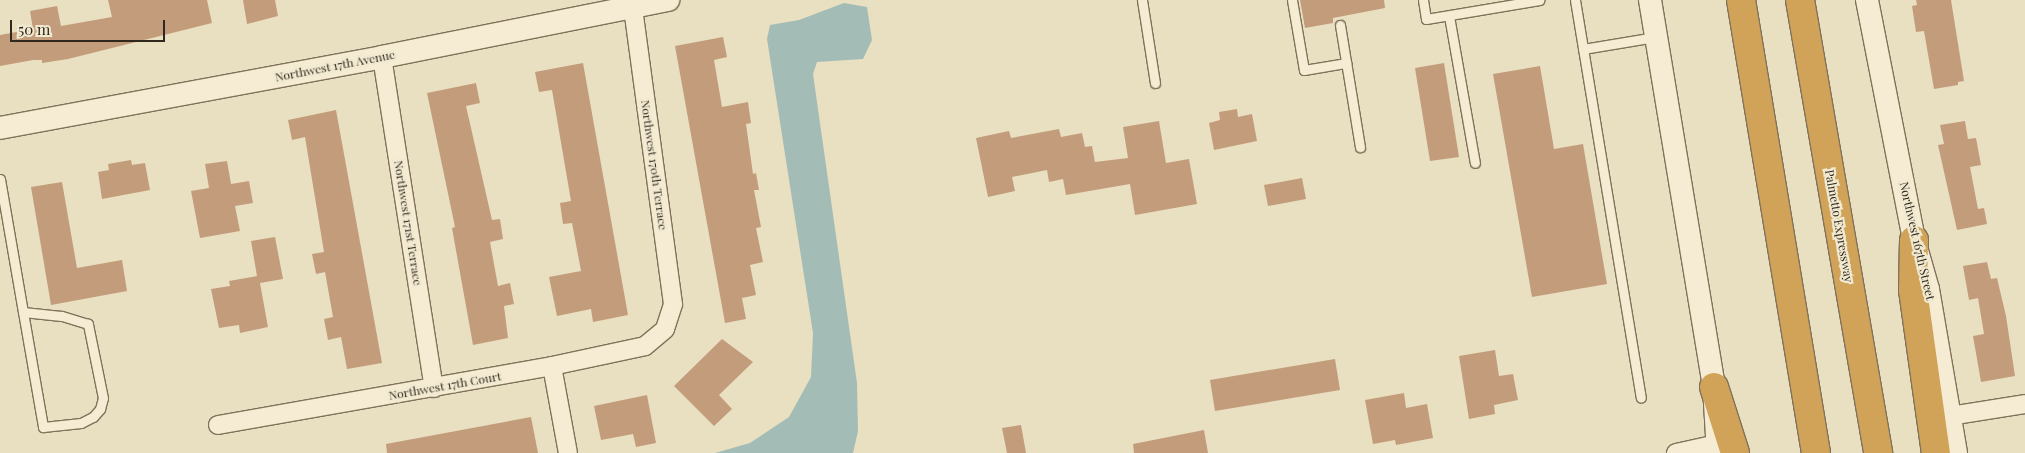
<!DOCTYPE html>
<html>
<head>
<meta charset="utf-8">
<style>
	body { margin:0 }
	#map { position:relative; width:2025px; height:453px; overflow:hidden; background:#e9dfc1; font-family:"Playfair Display",serif }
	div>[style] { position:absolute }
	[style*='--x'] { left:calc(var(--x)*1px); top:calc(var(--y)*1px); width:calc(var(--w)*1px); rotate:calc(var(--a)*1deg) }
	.water>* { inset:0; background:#a3bcb6 }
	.building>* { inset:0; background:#c39d7b }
	.roads { filter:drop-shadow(1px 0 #80715b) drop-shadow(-1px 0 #80715b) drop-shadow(0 1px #80715b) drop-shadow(0 -1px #80715b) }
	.service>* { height:9px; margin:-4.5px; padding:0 4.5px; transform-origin:4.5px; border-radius:4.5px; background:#f5ecd3 }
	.minor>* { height:18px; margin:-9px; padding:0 9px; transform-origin:9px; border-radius:9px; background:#f5ecd3 }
	.tertiary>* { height:22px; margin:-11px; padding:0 11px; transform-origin:11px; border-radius:11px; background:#f5ecd3 }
	.motorway>* { height:28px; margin:-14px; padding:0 14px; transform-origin:14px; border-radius:14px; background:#d0a359 }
	span { translate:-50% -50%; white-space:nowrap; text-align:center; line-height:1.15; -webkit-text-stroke:4.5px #f1e9d0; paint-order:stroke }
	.street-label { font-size:12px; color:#31281d }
	.scale { position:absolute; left:10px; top:20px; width:155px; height:22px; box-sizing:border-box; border:2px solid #31281d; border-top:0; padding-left:6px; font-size:15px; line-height:18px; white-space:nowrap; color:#31281d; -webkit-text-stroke:4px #f1e9d0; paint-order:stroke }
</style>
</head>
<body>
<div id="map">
	<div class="water">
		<div style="clip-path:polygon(844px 3px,867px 7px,872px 40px,863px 59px,817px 62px,813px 74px,857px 383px,858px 431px,853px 453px,715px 453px,750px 443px,789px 417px,811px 377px,813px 333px,767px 39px,770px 25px,799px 20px)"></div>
	</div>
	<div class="building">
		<div style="clip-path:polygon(108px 0,207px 0,212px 23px,68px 59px,42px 63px,42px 60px,33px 60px,0 66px,0 35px,33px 29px,30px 11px,57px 6px,61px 26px,112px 17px)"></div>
		<div style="clip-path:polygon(243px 0,275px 0,278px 16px,247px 24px)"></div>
		<div style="clip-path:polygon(1300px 0,1384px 0,1385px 8px,1333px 18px,1333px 23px,1305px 28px)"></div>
		<div style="clip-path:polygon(1916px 0,1951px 0,1964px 81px,1958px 82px,1958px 85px,1934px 89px,1924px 31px,1916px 32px,1912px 6px,1917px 5px)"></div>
		<div style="clip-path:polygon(723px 37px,727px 57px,714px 60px,722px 107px,748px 102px,751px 123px,746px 124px,753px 174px,756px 173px,759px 190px,754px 190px,761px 227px,756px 228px,763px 262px,750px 265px,756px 295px,742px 298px,746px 319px,725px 323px,675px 46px)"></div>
		<div style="clip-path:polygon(583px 63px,628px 315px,593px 322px,591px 309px,557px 316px,549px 277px,581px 271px,572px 223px,563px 224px,560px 203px,571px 201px,552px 90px,539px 92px,535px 72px)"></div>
		<div style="clip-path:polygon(1444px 63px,1459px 157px,1430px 161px,1415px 68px)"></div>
		<div style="clip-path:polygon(1540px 66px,1554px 149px,1583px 144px,1607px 284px,1532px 297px,1493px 74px)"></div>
		<div style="clip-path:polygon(476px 83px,480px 103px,466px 106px,492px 220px,500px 219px,503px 239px,490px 242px,498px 286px,510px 283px,514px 304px,504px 306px,508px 338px,473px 345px,452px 228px,455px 227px,427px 93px)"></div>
		<div style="clip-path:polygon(1237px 109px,1238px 117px,1252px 114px,1257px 141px,1214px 150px,1209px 123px,1220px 120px,1219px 112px)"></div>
		<div style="clip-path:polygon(336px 110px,382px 363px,347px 369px,341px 337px,328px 340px,324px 319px,333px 317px,325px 272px,316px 274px,312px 254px,324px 252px,305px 137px,292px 140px,288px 120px)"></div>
		<div style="clip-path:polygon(1159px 121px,1166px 163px,1189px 159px,1197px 204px,1135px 215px,1130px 184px,1066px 195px,1063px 179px,1049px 182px,1047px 170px,1012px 177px,1015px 191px,988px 197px,976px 138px,1009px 131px,1011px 138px,1059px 129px,1061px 137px,1082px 133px,1085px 147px,1092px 146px,1095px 162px,1128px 158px,1123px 127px)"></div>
		<div style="clip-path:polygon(1965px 121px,1968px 139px,1976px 138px,1981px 165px,1970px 167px,1978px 209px,1984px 208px,1987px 224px,1957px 230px,1938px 145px,1944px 144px,1940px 125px)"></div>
		<div style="clip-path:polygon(131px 160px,132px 165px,145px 163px,150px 190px,102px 199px,98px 172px,109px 170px,108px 164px)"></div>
		<div style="clip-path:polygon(227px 161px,231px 184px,249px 181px,253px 203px,235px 206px,240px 231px,200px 238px,191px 191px,209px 188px,205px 164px)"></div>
		<div style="clip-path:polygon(1302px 178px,1306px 199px,1268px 206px,1264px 185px)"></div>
		<div style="clip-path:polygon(62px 182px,77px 268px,122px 260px,127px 291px,51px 305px,31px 187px)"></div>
		<div style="clip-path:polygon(275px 237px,283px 279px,260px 283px,268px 327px,240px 333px,239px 325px,219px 328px,211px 289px,230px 286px,229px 281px,257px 276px,251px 241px)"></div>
		<div style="clip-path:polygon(1987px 262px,1991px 279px,1997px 278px,2006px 316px,2015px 376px,1981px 382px,1973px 336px,1984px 334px,1978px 298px,1969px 300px,1963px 266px)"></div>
		<div style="clip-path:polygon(722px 339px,753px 362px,719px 395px,732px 409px,714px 426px,674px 386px)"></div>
		<div style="clip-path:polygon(1495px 350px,1499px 376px,1513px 374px,1518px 400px,1494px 405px,1495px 414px,1469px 419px,1459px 356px)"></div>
		<div style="clip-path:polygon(1335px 359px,1340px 390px,1215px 411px,1210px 380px)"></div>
		<div style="clip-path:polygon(1404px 393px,1406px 408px,1427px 404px,1433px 438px,1396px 445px,1395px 440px,1373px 444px,1365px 400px)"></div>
		<div style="clip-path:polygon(647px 395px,656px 443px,636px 447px,633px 434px,601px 440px,594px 406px)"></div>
		<div style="clip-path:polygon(531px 417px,538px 453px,387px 453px,386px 444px)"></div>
		<div style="clip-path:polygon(1021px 425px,1026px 453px,1007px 453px,1002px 428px)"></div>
		<div style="clip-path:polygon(1204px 430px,1208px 453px,1134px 453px,1133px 444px)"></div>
	</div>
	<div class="roads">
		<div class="service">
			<div style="--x:1142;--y:0;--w:84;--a:81.1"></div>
			<div style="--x:1292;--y:0;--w:71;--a:80.3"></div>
			<div style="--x:1304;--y:70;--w:43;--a:-9.5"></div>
			<div style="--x:1423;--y:0;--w:19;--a:81"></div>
			<div style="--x:1426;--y:19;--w:115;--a:-9.5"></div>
			<div style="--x:1575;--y:0;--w:403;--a:80.6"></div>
			<div style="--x:1449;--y:16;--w:149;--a:80"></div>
			<div style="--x:1340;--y:25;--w:124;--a:80.7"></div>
			<div style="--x:1583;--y:49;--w:73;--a:-9.5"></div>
			<div style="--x:0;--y:179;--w:135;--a:80.2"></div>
			<div style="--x:23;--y:312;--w:117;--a:80.1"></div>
			<div style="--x:43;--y:427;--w:38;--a:-6"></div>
			<div style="--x:81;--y:423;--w:13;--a:-27"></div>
			<div style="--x:93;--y:417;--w:11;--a:-49"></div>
			<div style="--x:100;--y:409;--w:11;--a:-75"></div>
			<div style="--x:103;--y:398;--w:76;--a:-101.5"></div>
			<div style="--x:88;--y:324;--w:28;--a:-163"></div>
			<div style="--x:61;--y:316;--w:38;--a:-174"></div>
		</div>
		<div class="minor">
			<div style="--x:382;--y:57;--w:335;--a:81.1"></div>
			<div style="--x:552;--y:366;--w:88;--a:79.6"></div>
			<div style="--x:1950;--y:416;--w:76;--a:-9.1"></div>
			<div style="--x:218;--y:425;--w:339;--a:-10"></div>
			<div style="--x:552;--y:366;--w:95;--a:-12.1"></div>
			<div style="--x:645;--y:346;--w:26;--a:-40"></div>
			<div style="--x:665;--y:329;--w:26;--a:-72"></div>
			<div style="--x:673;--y:304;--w:307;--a:-97.7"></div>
			<div style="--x:1676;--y:453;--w:42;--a:-12.4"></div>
		</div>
		<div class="tertiary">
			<div style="--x:1650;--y:0;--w:392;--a:80.6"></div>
			<div style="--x:1714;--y:387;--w:66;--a:86.5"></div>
			<div style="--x:1867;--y:0;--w:245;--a:78.9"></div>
			<div style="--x:1914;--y:240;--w:51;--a:74.1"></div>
			<div style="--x:1928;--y:289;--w:166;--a:80.3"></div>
			<div style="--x:0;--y:128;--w:389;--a:-10.5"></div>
			<div style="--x:382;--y:57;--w:292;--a:-11.3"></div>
		</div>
		<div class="motorway">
			<div style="--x:1741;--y:0;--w:459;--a:80.6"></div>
			<div style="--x:1800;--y:0;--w:460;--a:80.2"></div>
			<div style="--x:1914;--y:240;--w:50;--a:91.1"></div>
			<div style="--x:1913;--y:290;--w:165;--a:82"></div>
			<div style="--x:1714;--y:387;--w:69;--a:72.3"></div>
		</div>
	</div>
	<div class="street-label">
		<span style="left:335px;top:66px;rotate:-11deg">Northwest 17th Avenue</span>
		<span style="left:654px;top:165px;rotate:82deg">Northwest 170th Terrace</span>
		<span style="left:408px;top:223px;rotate:81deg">Northwest 171st Terrace</span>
		<span style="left:1839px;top:226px;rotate:80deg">Palmetto Expressway</span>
		<span style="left:1917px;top:241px;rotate:77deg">Northwest 167th Street</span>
		<span style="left:445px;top:386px;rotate:-10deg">Northwest 17th Court</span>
	</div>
	<div class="scale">50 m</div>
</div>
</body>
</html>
